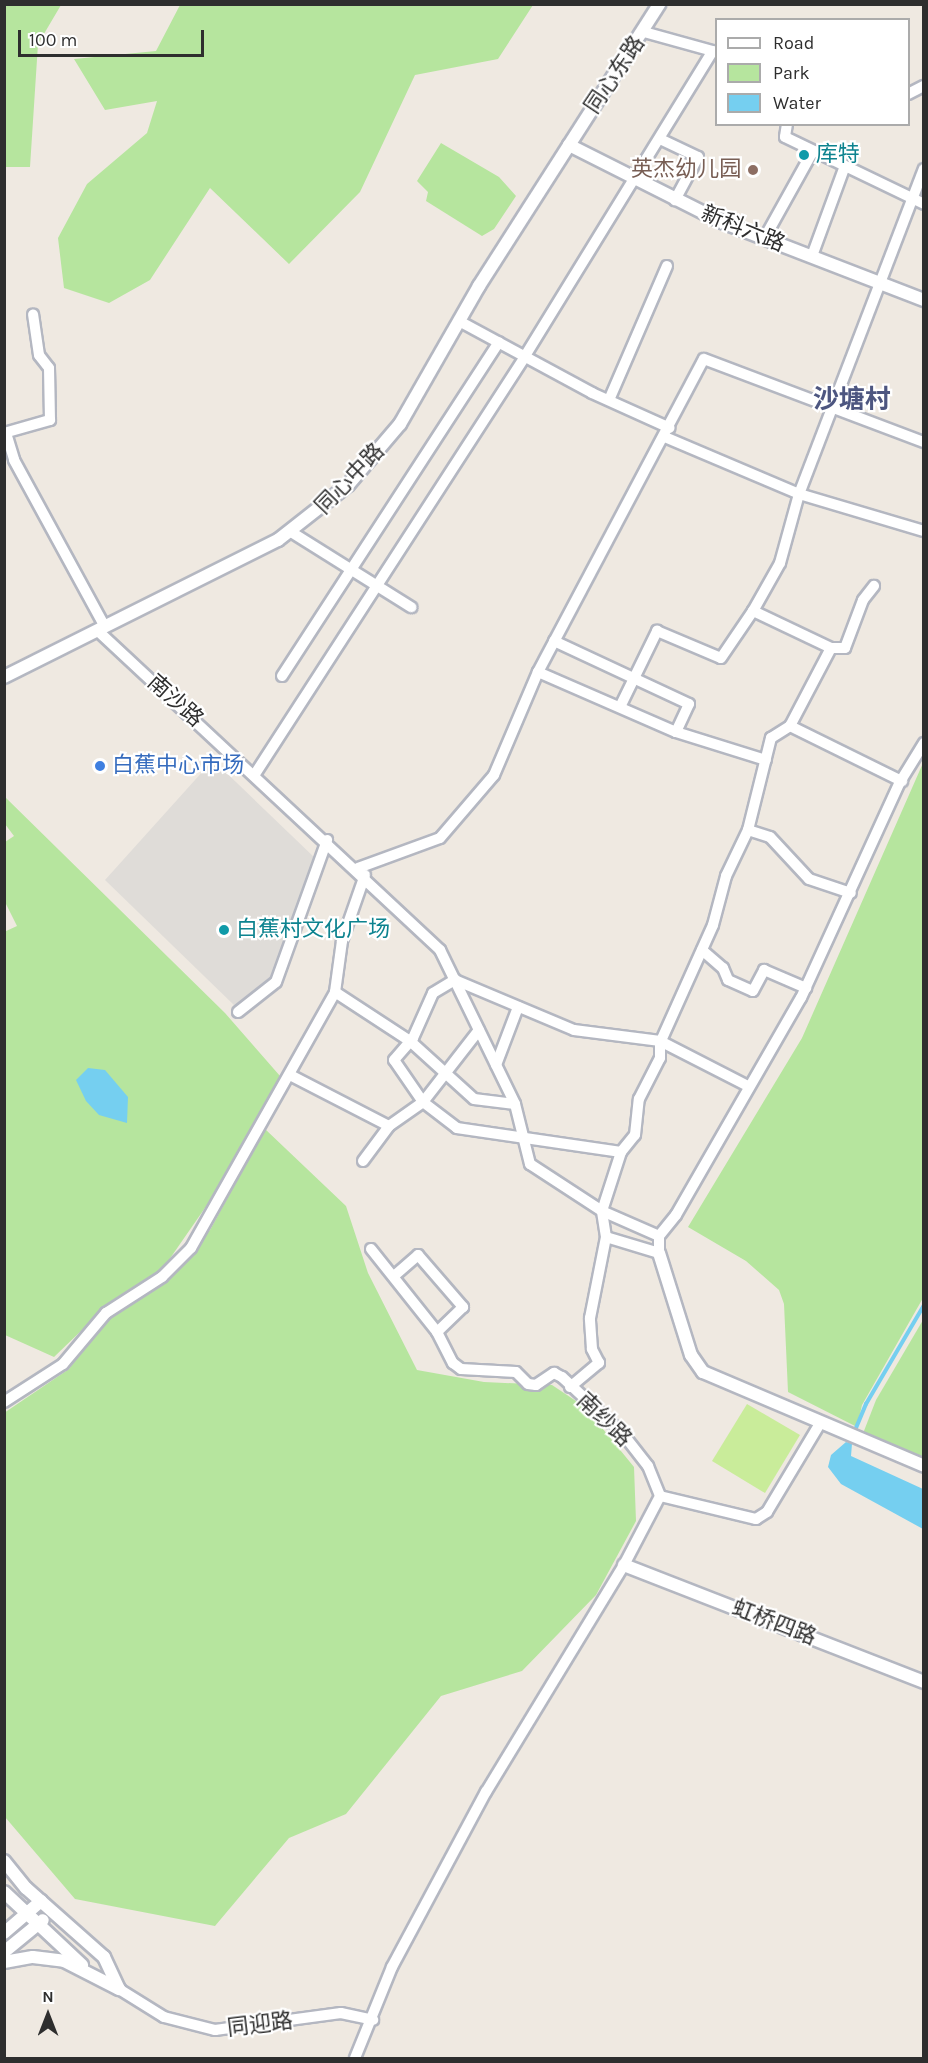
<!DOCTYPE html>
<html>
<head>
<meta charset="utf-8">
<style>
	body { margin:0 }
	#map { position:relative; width:928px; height:2063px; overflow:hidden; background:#efe9e1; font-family:Karla,"Noto Sans SC",sans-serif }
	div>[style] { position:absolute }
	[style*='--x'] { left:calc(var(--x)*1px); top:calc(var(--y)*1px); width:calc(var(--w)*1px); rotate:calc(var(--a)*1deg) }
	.green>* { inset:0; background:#b6e59e }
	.pitch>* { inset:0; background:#c9ec9a }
	.plaza>* { inset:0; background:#dfdcd8 }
	.water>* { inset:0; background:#75cff0 }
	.stream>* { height:4px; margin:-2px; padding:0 2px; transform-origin:2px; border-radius:2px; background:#75cff0 }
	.roads { filter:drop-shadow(2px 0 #b4b7c1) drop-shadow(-2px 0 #b4b7c1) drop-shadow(0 2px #b4b7c1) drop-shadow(0 -2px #b4b7c1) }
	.minor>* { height:10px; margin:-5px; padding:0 5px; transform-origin:5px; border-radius:5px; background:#fff }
	.tertiary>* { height:12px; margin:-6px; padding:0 6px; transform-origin:6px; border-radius:6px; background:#fff }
	.dots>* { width:16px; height:16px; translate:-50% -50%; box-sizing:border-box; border:3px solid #fff; border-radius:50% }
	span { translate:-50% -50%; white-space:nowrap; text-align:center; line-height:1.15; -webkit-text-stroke:4.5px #fff; paint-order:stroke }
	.street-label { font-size:22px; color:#2e2e2e }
	.culture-label { font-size:22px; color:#0d838f }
	.left { translate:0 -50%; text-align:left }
	.education-label { font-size:22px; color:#785e54 }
	.right { translate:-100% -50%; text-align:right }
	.shop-label { font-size:22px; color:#366cbe }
	.quarter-label { font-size:26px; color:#4d5680; font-weight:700 }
	.frame { position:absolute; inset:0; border:6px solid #2e2e2e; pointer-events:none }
	.legend { position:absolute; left:715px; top:18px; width:195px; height:108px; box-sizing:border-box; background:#fff; border:2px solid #ababab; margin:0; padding:8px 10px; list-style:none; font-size:18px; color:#2e2e2e }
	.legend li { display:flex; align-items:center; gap:12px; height:30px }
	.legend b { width:30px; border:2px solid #ababab }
	.north { position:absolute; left:18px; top:1985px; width:60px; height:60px; -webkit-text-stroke:4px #fff; paint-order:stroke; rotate:0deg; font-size:16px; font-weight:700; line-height:24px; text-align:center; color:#2e2e2e }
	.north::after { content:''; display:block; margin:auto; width:21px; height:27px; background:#2e2e2e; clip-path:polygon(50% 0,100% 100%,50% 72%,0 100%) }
	.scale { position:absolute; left:18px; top:30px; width:186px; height:27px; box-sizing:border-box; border:3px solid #2e2e2e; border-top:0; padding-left:8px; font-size:18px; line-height:21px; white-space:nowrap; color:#2e2e2e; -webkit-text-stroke:4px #fff; paint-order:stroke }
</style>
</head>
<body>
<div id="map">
	<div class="green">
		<div style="clip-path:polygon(4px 5px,61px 5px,38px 44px,30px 167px,5px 167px)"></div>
		<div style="clip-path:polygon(180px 5px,180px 4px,533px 5px,498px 59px,415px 75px,360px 192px,289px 264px,210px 188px,150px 280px,109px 303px,64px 288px,58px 238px,87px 184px,147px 133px,157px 101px,105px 110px,74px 59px,156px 51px)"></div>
		<div style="clip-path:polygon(441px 143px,499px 177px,516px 196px,494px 229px,482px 236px,426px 201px,428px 192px,417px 181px)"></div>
		<div style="clip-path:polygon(923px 763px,923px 1298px,862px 1405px,857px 1427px,788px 1392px,784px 1304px,779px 1290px,746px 1261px,688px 1227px,802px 1038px)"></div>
		<div style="clip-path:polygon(4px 796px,225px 1013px,280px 1076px,225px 1179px,162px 1270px,112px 1301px,54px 1357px,5px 1335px,4px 932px,17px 926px,5px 902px,5px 842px,14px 836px,5px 824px)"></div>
		<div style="clip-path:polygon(265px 1129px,346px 1206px,368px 1273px,417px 1370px,484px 1382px,552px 1385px,585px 1407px,634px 1467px,636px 1521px,596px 1595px,522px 1671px,441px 1696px,346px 1814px,289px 1838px,215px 1926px,75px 1899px,5px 1817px,4px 1413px,69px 1369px,100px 1326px,139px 1292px,159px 1286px,210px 1230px)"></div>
		<div style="clip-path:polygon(923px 1320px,923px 1456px,914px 1457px,862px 1436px,876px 1400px)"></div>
	</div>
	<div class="pitch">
		<div style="clip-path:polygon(747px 1404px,800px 1435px,765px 1493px,712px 1461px)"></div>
	</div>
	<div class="plaza">
		<div style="clip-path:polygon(213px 760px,316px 859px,274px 979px,237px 1008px,105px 880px)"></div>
	</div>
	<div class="water">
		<div style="clip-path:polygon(88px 1068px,105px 1070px,128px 1097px,127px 1123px,99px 1115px,86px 1101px,76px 1080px)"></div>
		<div style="clip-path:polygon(846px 1442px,852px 1444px,851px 1456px,923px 1489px,923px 1529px,841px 1484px,828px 1467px,831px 1455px)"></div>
	</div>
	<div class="stream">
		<div style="--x:848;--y:1447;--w:47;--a:-67.3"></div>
		<div style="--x:866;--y:1404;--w:115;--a:-59.6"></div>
	</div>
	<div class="roads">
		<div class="minor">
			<div style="--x:644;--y:32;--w:75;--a:15.5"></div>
			<div style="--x:908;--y:94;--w:18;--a:-27"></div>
			<div style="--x:787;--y:124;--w:13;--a:99"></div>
			<div style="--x:785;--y:137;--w:154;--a:25.7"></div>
			<div style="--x:660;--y:139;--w:42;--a:25.3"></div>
			<div style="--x:698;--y:157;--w:49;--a:118.1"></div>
			<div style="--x:764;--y:239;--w:101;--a:-60.9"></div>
			<div style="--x:812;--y:256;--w:96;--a:-69.9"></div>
			<div style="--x:459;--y:321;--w:151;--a:28.4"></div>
			<div style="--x:592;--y:393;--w:85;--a:24.2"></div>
			<div style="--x:609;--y:400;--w:146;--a:-66.6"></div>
			<div style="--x:4;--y:433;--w:48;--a:-15.8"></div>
			<div style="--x:50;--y:420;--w:52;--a:-91.1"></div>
			<div style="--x:49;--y:368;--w:16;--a:-128"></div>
			<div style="--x:39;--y:355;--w:41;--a:-98.3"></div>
			<div style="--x:6;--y:433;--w:28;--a:73"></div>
			<div style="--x:14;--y:460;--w:190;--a:61.4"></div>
			<div style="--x:665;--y:437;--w:146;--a:23"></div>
			<div style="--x:799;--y:494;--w:130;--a:16.5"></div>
			<div style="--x:291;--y:532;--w:142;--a:32"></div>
			<div style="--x:753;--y:611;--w:86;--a:25.4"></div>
			<div style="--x:98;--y:631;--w:468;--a:43"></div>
			<div style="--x:440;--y:950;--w:171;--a:64"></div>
			<div style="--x:515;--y:1104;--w:62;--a:76"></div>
			<div style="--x:530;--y:1164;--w:86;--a:33.1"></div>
			<div style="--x:602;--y:1211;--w:62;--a:23.7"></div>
			<div style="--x:554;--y:641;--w:149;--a:25"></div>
			<div style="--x:689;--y:704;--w:31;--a:115"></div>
			<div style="--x:538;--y:672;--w:150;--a:23.5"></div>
			<div style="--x:676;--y:732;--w:94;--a:17.3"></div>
			<div style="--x:282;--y:676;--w:398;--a:-57"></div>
			<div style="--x:620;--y:707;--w:85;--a:-64"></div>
			<div style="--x:657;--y:631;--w:69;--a:22.9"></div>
			<div style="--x:721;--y:658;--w:57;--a:-55.8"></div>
			<div style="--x:753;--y:611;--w:55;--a:-60.6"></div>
			<div style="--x:780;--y:563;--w:72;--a:-74.6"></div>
			<div style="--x:799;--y:494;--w:348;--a:-69"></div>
			<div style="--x:790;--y:726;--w:125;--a:26.2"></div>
			<div style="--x:255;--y:774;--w:498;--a:-57.1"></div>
			<div style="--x:525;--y:356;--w:358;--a:-58.4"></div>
			<div style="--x:748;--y:830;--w:23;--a:18"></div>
			<div style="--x:770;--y:837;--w:57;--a:47.1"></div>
			<div style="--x:809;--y:879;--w:44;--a:18.4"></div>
			<div style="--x:358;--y:868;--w:87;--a:-20.1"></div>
			<div style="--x:440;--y:838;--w:83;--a:-49.4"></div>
			<div style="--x:494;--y:775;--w:112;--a:-66.9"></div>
			<div style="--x:538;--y:672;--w:354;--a:-62.1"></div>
			<div style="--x:704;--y:359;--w:235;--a:20.7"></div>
			<div style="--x:702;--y:950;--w:28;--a:41"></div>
			<div style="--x:723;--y:968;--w:13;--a:67"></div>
			<div style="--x:728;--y:980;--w:27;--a:24"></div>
			<div style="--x:753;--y:991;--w:24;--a:-62"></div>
			<div style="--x:764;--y:970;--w:46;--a:23.2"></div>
			<div style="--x:335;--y:992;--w:90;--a:33.2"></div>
			<div style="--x:410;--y:1041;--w:86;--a:42.2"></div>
			<div style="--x:474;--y:1099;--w:41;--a:7"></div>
			<div style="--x:238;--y:1012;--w:48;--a:-38.3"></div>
			<div style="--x:276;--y:982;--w:151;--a:-70.2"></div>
			<div style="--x:496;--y:1065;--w:62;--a:-69.2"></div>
			<div style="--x:290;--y:1075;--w:111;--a:27.3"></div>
			<div style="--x:621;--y:1152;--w:166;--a:-171.7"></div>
			<div style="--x:457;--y:1128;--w:43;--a:-142.6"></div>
			<div style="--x:423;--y:1102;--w:51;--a:-124.6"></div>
			<div style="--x:394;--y:1060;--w:29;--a:-49"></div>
			<div style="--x:413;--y:1038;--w:49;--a:-66"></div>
			<div style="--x:433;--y:993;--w:26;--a:-31"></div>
			<div style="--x:455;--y:980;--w:129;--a:22.8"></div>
			<div style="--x:574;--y:1030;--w:87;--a:7.3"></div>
			<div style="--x:660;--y:1041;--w:99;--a:27.1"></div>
			<div style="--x:363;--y:1161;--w:44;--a:-53.4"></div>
			<div style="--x:389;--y:1126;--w:42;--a:-35.2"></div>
			<div style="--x:423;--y:1102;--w:91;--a:-52.1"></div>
			<div style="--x:606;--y:1237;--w:55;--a:16.8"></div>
			<div style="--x:659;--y:1253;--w:17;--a:-90"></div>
			<div style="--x:659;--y:1236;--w:27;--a:-51"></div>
			<div style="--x:676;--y:1215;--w:250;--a:-60.1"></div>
			<div style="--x:801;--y:998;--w:238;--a:-65.4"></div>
			<div style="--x:900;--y:782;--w:46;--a:-58.4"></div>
			<div style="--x:371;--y:1249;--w:106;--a:51.5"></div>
			<div style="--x:437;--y:1332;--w:35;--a:63"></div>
			<div style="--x:453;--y:1363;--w:10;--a:37"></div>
			<div style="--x:461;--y:1369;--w:55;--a:3.1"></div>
			<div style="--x:516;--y:1372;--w:17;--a:45"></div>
			<div style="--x:528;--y:1384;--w:8;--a:7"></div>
			<div style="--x:536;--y:1385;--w:22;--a:-34"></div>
			<div style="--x:554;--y:1373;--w:9;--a:27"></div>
			<div style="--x:562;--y:1377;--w:83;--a:43.1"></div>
			<div style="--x:623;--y:1434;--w:41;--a:52"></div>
			<div style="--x:648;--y:1466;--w:32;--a:68"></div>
			<div style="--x:394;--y:1276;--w:32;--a:-41"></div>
			<div style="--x:418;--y:1255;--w:69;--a:49.1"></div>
			<div style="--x:463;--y:1307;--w:36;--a:136"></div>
			<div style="--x:570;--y:1387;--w:38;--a:-40"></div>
			<div style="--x:599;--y:1363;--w:16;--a:-117"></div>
			<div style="--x:592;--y:1349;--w:31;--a:-94"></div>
			<div style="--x:590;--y:1318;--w:83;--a:-78.8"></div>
			<div style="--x:606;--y:1237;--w:26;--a:-99"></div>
			<div style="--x:602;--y:1211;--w:62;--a:-72.1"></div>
			<div style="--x:621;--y:1152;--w:22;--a:-51"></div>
			<div style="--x:635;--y:1135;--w:36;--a:-84"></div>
			<div style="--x:639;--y:1099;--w:46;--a:-62.9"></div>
			<div style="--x:660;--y:1058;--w:15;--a:-90"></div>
			<div style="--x:660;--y:1043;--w:129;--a:-65.8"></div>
			<div style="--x:713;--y:925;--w:51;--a:-75.1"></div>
			<div style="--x:726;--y:876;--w:51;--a:-64.4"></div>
			<div style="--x:748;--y:830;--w:95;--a:-76"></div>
			<div style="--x:771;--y:738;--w:22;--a:-32"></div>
			<div style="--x:790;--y:726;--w:88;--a:-62.3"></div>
			<div style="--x:831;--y:648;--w:14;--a:0"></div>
			<div style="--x:845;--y:648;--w:51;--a:-69.4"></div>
			<div style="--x:863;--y:600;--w:18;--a:-52"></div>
			<div style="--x:4;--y:1402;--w:70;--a:-32.8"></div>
			<div style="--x:63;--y:1364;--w:67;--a:-49.9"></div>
			<div style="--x:106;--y:1313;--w:67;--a:-32.7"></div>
			<div style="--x:162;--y:1277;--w:41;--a:-45"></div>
			<div style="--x:191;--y:1248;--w:294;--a:-60.6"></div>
			<div style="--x:335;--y:992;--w:51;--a:-82.2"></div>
			<div style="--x:342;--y:941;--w:70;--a:-70.8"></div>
			<div style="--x:660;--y:1496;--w:99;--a:13.5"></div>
			<div style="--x:756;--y:1519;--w:13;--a:-32"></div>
			<div style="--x:767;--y:1512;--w:101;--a:-59.1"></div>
			<div style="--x:119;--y:1989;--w:53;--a:31.9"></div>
			<div style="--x:164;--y:2017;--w:53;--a:14.3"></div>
			<div style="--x:215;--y:2030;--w:127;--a:-7.7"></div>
			<div style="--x:341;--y:2013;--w:33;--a:12"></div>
			<div style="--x:355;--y:2058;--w:98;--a:-67.9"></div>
			<div style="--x:392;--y:1967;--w:199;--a:-61.8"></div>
			<div style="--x:486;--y:1792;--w:266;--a:-58.7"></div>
			<div style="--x:624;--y:1565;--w:78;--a:-62.4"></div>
		</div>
		<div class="tertiary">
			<div style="--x:569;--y:145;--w:171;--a:26.7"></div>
			<div style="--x:722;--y:222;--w:217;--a:21.1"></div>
			<div style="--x:4;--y:677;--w:306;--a:-26.6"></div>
			<div style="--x:278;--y:540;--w:89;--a:-38.2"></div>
			<div style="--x:348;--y:485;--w:80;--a:-49.6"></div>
			<div style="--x:400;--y:424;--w:159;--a:-60.2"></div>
			<div style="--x:479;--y:286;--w:335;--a:-57.4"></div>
			<div style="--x:659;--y:1253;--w:107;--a:72.6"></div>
			<div style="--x:691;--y:1355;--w:21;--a:55"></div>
			<div style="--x:703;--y:1372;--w:240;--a:23"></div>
			<div style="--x:624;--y:1565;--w:322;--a:21.3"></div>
			<div style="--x:4;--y:1861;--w:35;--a:51"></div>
			<div style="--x:26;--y:1888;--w:104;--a:41.5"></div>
			<div style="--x:104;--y:1957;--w:35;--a:65"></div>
			<div style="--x:4;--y:1892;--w:107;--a:43.1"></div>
			<div style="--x:4;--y:1933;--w:49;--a:-40.9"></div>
			<div style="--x:4;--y:1952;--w:50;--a:-39.4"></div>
			<div style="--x:4;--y:1962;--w:29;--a:-10"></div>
			<div style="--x:33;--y:1957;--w:31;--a:7"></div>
			<div style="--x:64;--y:1961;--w:62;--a:27"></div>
		</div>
	</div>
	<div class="dots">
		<div style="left:804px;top:155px;background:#0f9aa8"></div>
		<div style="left:753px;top:170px;background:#8d6e63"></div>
		<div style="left:100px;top:766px;background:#3f7fe0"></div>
		<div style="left:224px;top:930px;background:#0f9aa8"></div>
	</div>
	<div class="street-label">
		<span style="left:615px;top:75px;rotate:-56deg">同心东路</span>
		<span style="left:743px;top:229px;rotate:22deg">新科六路</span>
		<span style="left:350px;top:479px;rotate:-46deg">同心中路</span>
		<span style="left:175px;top:701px;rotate:42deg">南沙路</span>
		<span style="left:604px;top:1420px;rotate:44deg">南纱路</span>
		<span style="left:774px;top:1623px;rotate:21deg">虹桥四路</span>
		<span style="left:260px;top:2025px;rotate:-7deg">同迎路</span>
	</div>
	<div class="culture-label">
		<span class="left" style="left:816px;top:155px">库特</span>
		<span class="left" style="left:236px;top:930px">白蕉村文化广场</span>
	</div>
	<div class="education-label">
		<span class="right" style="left:741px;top:170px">英杰幼儿园</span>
	</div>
	<div class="shop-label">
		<span class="left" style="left:112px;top:766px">白蕉中心市场</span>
	</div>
	<div class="quarter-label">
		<span style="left:852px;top:400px">沙塘村</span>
	</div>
	<div class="frame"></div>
	<ul class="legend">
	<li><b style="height:8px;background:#fff"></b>Road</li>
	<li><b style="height:16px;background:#b6e59e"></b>Park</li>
	<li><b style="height:16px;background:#75cff0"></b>Water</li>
	</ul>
	<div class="north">N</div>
	<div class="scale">100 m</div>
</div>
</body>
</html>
